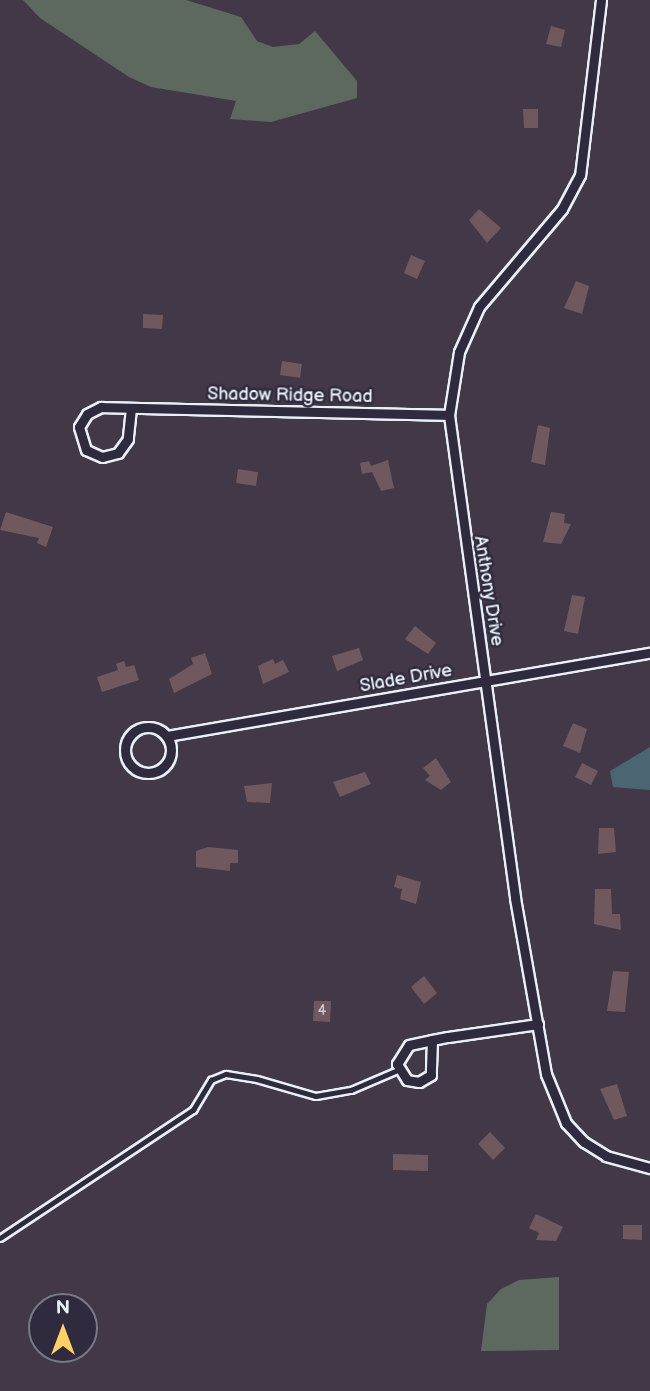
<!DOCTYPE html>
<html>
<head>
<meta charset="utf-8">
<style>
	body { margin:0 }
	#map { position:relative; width:650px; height:1391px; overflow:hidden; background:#423847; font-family:"Balsamiq Sans",sans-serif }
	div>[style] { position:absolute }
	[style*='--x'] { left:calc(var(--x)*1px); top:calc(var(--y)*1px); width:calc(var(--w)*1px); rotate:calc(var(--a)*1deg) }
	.green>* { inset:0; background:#5d695e }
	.water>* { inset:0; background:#4c6573 }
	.building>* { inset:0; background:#6f585e }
	.roads { filter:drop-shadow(2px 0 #e8f1f8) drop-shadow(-2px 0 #e8f1f8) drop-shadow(0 2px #e8f1f8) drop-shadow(0 -2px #e8f1f8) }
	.lane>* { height:4.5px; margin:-2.25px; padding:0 2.25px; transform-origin:2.25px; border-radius:2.25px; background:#2f2a3d }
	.street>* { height:9px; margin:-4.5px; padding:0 4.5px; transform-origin:4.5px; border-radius:4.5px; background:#2f2a3d }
	.street>.ring { margin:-4.5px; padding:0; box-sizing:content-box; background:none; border:9px solid #2f2a3d; border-radius:50% }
	span { translate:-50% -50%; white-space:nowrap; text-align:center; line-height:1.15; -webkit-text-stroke:5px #2f2a3d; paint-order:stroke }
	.number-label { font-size:14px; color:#cacbd2 }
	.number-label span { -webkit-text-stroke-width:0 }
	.street-label { font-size:18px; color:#e8f1f8 }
	.north { position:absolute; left:28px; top:1293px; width:70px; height:70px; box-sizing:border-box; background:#2f2a3d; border:2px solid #797a88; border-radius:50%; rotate:0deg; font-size:19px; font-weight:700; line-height:28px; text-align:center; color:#e8f1f8 }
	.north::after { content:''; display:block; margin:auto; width:24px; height:32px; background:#ffd166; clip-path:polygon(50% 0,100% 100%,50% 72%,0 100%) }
</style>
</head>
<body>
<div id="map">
	<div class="green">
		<div style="clip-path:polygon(23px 0,186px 0,241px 17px,257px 41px,273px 47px,299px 44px,315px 31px,357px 81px,357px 98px,271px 122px,230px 119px,236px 101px,151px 87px,129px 77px,40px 18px)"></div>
		<div style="clip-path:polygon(559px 1277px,559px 1350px,481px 1351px,487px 1304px,501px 1289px,519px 1280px)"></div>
	</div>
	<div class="water">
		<div style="clip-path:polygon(650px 747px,650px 790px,613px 787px,610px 771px)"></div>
	</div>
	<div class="building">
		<div style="clip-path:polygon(551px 26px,565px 30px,561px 47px,546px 44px)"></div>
		<div style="clip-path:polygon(523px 109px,538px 109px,538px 128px,524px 128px)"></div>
		<div style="clip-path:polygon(479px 209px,501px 228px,487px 243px,469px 220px)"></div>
		<div style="clip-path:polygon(411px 255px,425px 261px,417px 279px,404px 273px)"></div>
		<div style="clip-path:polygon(576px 281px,589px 286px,582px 314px,564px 308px)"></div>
		<div style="clip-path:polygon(143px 314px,163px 315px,162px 329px,143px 328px)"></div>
		<div style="clip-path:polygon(282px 361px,302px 364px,300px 378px,280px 375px)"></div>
		<div style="clip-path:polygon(538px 425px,550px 428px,545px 465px,531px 462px)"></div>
		<div style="clip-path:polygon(388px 460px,394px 488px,381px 491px,372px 472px,362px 474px,360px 463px,369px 461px,371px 466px)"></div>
		<div style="clip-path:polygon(238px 469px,258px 472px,256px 486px,236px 483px)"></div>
		<div style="clip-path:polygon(6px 512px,53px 527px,46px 547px,37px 543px,39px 538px,0 530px)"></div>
		<div style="clip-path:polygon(551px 512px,565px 514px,564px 523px,571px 524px,561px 544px,543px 542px)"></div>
		<div style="clip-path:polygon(572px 595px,585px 597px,578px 634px,564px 631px)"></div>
		<div style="clip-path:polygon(415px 626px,436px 643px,428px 654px,405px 639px)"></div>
		<div style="clip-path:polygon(359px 648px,363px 660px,337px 671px,332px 656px)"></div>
		<div style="clip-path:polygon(205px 653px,212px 674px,174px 693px,169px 679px,193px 664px,191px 658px)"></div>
		<div style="clip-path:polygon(273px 659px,275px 664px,283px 660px,289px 672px,263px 684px,258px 666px)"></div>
		<div style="clip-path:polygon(124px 661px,126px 667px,134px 665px,139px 680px,102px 692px,97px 677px,118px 670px,116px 664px)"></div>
		<div style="clip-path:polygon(573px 723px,587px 729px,580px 753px,563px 746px)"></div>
		<div style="clip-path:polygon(436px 758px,451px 782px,441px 790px,425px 780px,430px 776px,423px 768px)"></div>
		<div style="clip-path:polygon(582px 763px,598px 771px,591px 785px,575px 777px)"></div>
		<div style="clip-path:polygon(365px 772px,371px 784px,340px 797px,333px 782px)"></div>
		<div style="clip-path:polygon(272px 783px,270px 803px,247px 802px,244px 786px)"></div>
		<div style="clip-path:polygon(599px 828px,614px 828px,616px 852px,598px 854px)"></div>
		<div style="clip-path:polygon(208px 847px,238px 850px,238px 863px,230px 863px,230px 871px,196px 867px,196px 851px)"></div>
		<div style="clip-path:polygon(397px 875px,421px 882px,416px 904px,400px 899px,402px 889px,394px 887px)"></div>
		<div style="clip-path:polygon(595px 889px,611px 889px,612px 914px,620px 914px,621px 930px,594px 924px)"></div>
		<div style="clip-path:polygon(613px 971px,629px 972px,625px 1012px,607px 1011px)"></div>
		<div style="clip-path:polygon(424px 976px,437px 993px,424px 1004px,411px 987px)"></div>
		<div style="clip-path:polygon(314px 1001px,331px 1001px,330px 1022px,313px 1021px)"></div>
		<div style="clip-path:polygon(617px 1084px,627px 1116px,614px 1120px,600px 1089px)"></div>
		<div style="clip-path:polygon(490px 1132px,505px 1148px,493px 1160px,478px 1144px)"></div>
		<div style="clip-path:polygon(393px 1154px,428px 1155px,428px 1171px,393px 1170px)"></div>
		<div style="clip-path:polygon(536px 1214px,563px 1227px,556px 1241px,536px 1240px,539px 1233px,529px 1228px)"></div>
		<div style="clip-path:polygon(623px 1225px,642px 1225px,642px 1240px,623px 1239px)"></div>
	</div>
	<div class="roads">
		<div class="lane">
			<div style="--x:0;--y:1238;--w:232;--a:-33.6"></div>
			<div style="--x:193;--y:1110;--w:35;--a:-59"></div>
			<div style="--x:211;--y:1080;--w:16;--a:-22"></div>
			<div style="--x:226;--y:1074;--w:31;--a:9"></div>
			<div style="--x:257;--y:1079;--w:61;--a:16.1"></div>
			<div style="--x:316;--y:1096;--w:36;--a:-10"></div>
			<div style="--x:351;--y:1090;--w:51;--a:-23.1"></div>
		</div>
		<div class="street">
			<div style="--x:601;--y:0;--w:176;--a:96.8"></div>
			<div style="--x:580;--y:175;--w:38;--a:118"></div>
			<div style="--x:562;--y:209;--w:128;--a:130.3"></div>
			<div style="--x:479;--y:307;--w:49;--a:114"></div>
			<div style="--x:459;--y:352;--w:64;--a:99"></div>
			<div style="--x:449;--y:415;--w:487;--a:82.2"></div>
			<div style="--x:515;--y:898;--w:179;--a:80"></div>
			<div style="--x:546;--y:1074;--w:53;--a:67.8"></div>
			<div style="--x:566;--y:1123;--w:26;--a:47"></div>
			<div style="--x:584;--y:1142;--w:26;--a:32"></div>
			<div style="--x:606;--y:1156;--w:46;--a:15.3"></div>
			<div style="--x:131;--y:408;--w:31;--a:96"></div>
			<div style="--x:128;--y:439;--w:17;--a:126"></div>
			<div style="--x:118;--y:453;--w:16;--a:166"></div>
			<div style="--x:102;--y:457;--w:17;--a:-156"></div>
			<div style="--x:86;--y:450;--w:24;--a:-107"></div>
			<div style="--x:79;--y:427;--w:15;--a:-58"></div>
			<div style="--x:87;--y:414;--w:16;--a:-27"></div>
			<div style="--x:101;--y:407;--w:348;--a:1.3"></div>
			<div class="ring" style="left:125px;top:727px;width:37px;height:37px"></div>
			<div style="--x:167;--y:736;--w:490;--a:-9.8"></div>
			<div style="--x:432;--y:1040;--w:35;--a:92"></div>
			<div style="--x:431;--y:1075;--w:14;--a:150"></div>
			<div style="--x:419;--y:1082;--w:12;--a:-171"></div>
			<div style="--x:407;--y:1080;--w:19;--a:-122"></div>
			<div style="--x:397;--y:1064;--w:22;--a:-58"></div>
			<div style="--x:409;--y:1045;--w:24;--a:-12"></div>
			<div style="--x:432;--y:1040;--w:16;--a:-11"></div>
			<div style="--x:448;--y:1037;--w:91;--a:-8.2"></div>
		</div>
	</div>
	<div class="number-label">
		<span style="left:322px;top:1011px">4</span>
	</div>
	<div class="street-label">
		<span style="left:290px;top:396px;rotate:1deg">Shadow Ridge Road</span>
		<span style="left:488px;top:591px;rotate:81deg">Anthony Drive</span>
		<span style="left:406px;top:679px;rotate:-10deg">Slade Drive</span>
	</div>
	<div class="north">N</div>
</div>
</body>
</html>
